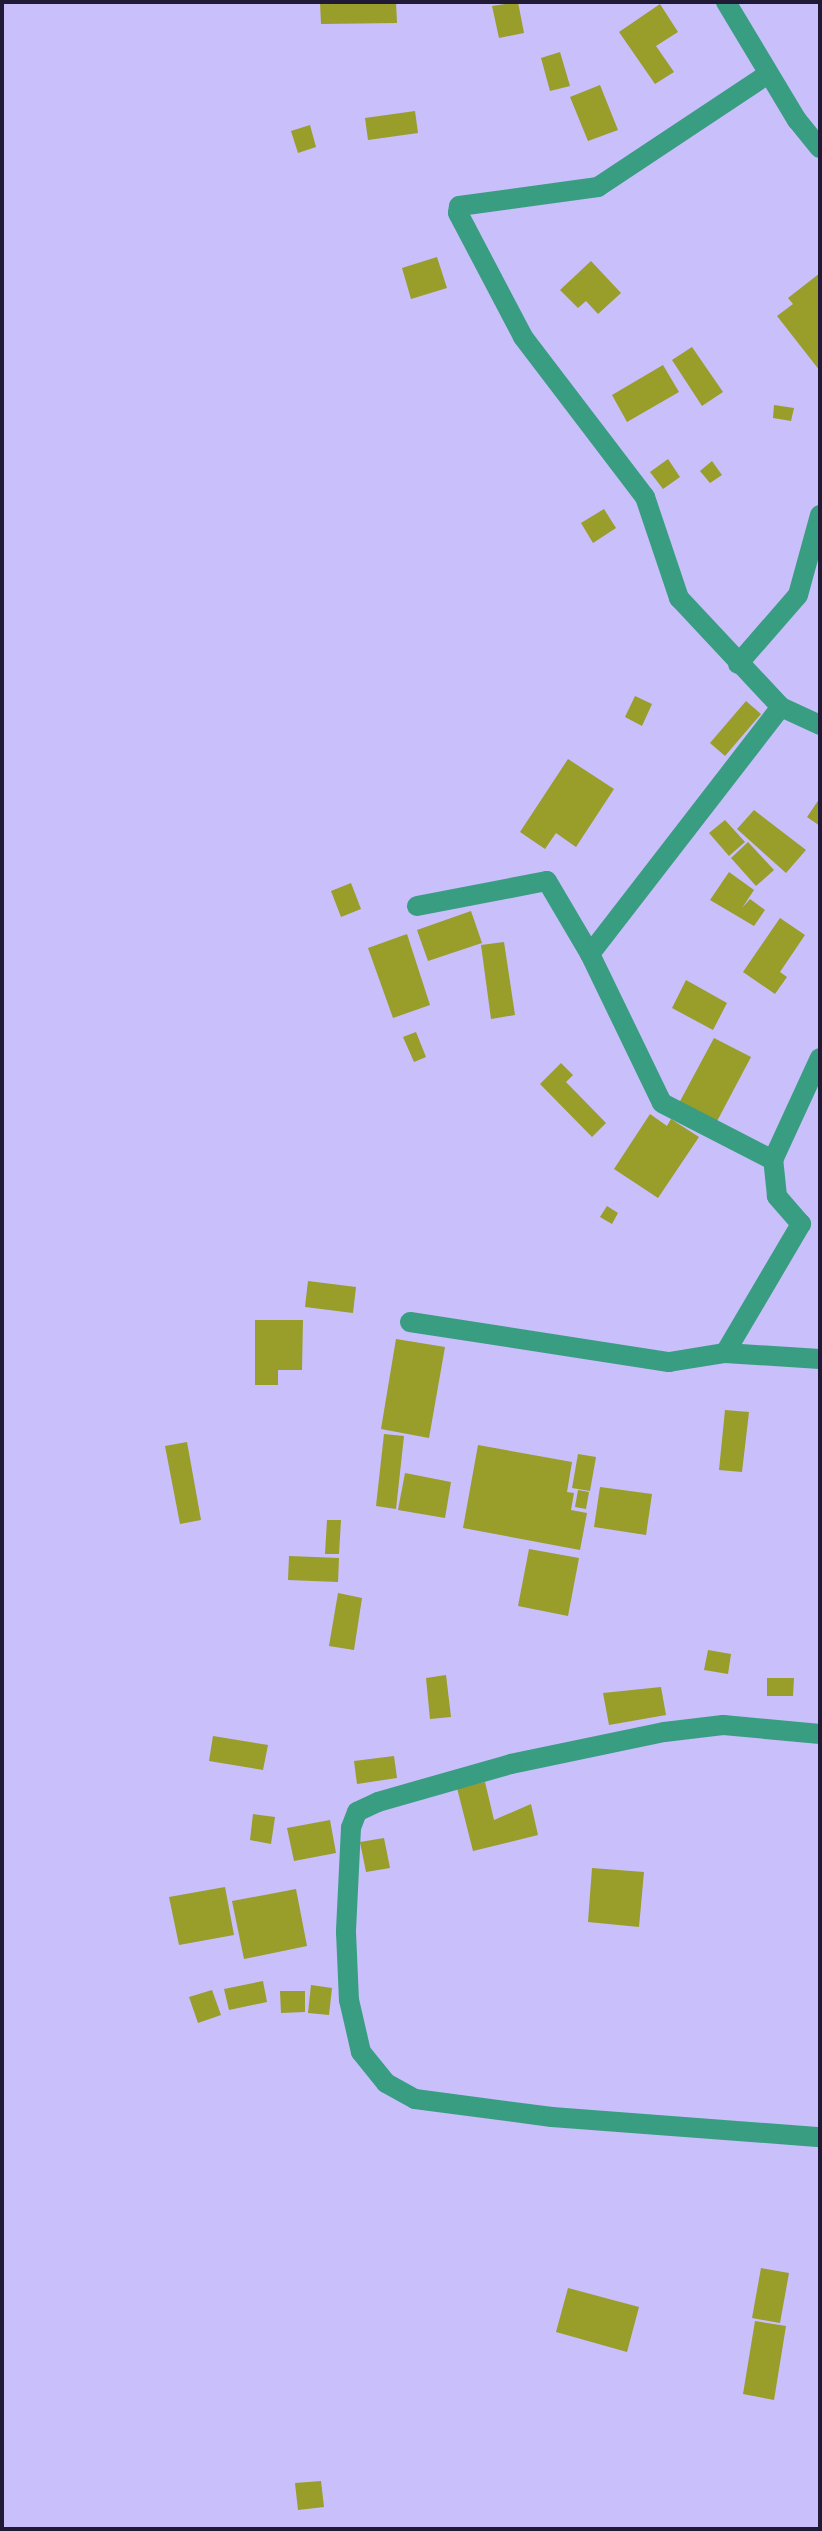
<!DOCTYPE html>
<html>
<head>
<meta charset="utf-8">
<style>
	body { margin:0 }
	#map { position:relative; width:822px; height:2531px; overflow:hidden; background:#c8bffb; font-family:Bitter,serif }
	div>[style] { position:absolute }
	[style*='--x'] { left:calc(var(--x)*1px); top:calc(var(--y)*1px); width:calc(var(--w)*1px); rotate:calc(var(--a)*1deg) }
	.building>* { inset:0; background:#999d29 }
	.minor>* { height:20px; margin:-10px; padding:0 10px; transform-origin:10px; border-radius:10px; background:#399d81 }
	span { translate:-50% -50%; white-space:nowrap; text-align:center; line-height:1.15; -webkit-text-stroke:6px #d5cefc; paint-order:stroke }
	.frame { position:absolute; inset:0; border:4px solid #201a36; pointer-events:none }
</style>
</head>
<body>
<div id="map">
	<div class="building">
		<div style="clip-path:polygon(320px 2px,396px 2px,397px 23px,321px 24px)"></div>
		<div style="clip-path:polygon(518px 2px,524px 33px,499px 38px,492px 6px)"></div>
		<div style="clip-path:polygon(660px 4px,678px 32px,656px 46px,674px 72px,655px 84px,619px 32px)"></div>
		<div style="clip-path:polygon(560px 52px,570px 86px,550px 91px,541px 58px)"></div>
		<div style="clip-path:polygon(600px 85px,618px 130px,588px 141px,570px 97px)"></div>
		<div style="clip-path:polygon(415px 111px,418px 133px,368px 140px,365px 118px)"></div>
		<div style="clip-path:polygon(310px 125px,316px 147px,298px 153px,291px 131px)"></div>
		<div style="clip-path:polygon(437px 257px,447px 288px,411px 299px,402px 268px)"></div>
		<div style="clip-path:polygon(591px 261px,621px 293px,598px 314px,586px 301px,578px 308px,560px 290px)"></div>
		<div style="clip-path:polygon(820px 273px,820px 371px,777px 316px,793px 304px,788px 298px)"></div>
		<div style="clip-path:polygon(692px 347px,723px 392px,702px 406px,672px 360px)"></div>
		<div style="clip-path:polygon(663px 365px,679px 392px,627px 422px,612px 395px)"></div>
		<div style="clip-path:polygon(774px 405px,794px 408px,791px 421px,773px 418px)"></div>
		<div style="clip-path:polygon(668px 459px,680px 477px,663px 489px,650px 472px)"></div>
		<div style="clip-path:polygon(712px 461px,722px 475px,710px 483px,700px 471px)"></div>
		<div style="clip-path:polygon(604px 509px,616px 528px,593px 543px,581px 523px)"></div>
		<div style="clip-path:polygon(635px 696px,652px 704px,642px 726px,625px 717px)"></div>
		<div style="clip-path:polygon(746px 701px,761px 714px,725px 756px,710px 743px)"></div>
		<div style="clip-path:polygon(568px 759px,614px 789px,576px 847px,556px 833px,545px 849px,520px 832px)"></div>
		<div style="clip-path:polygon(820px 798px,820px 826px,807px 817px)"></div>
		<div style="clip-path:polygon(754px 810px,806px 850px,786px 873px,737px 829px)"></div>
		<div style="clip-path:polygon(725px 820px,745px 842px,729px 856px,709px 833px)"></div>
		<div style="clip-path:polygon(748px 842px,774px 870px,756px 886px,731px 858px)"></div>
		<div style="clip-path:polygon(729px 872px,754px 890px,742px 908px,750px 899px,765px 910px,754px 926px,710px 900px)"></div>
		<div style="clip-path:polygon(351px 883px,361px 909px,341px 917px,331px 891px)"></div>
		<div style="clip-path:polygon(471px 911px,482px 943px,428px 961px,417px 930px)"></div>
		<div style="clip-path:polygon(780px 918px,805px 935px,780px 972px,787px 977px,775px 994px,743px 972px)"></div>
		<div style="clip-path:polygon(407px 934px,430px 1005px,393px 1018px,368px 948px)"></div>
		<div style="clip-path:polygon(504px 942px,515px 1015px,491px 1019px,481px 945px)"></div>
		<div style="clip-path:polygon(686px 980px,727px 1003px,713px 1030px,672px 1008px)"></div>
		<div style="clip-path:polygon(416px 1032px,426px 1057px,414px 1062px,403px 1037px)"></div>
		<div style="clip-path:polygon(714px 1038px,751px 1057px,715px 1125px,678px 1105px)"></div>
		<div style="clip-path:polygon(561px 1063px,573px 1075px,566px 1082px,606px 1123px,592px 1137px,540px 1084px)"></div>
		<div style="clip-path:polygon(650px 1114px,667px 1126px,671px 1119px,699px 1137px,658px 1198px,614px 1169px)"></div>
		<div style="clip-path:polygon(607px 1206px,618px 1213px,612px 1224px,600px 1217px)"></div>
		<div style="clip-path:polygon(308px 1281px,356px 1287px,353px 1313px,305px 1307px)"></div>
		<div style="clip-path:polygon(255px 1320px,303px 1320px,302px 1370px,278px 1370px,278px 1385px,255px 1385px)"></div>
		<div style="clip-path:polygon(396px 1339px,445px 1347px,429px 1438px,381px 1429px)"></div>
		<div style="clip-path:polygon(725px 1410px,749px 1412px,742px 1472px,719px 1470px)"></div>
		<div style="clip-path:polygon(384px 1434px,404px 1436px,396px 1509px,376px 1506px)"></div>
		<div style="clip-path:polygon(187px 1442px,201px 1520px,180px 1524px,165px 1446px)"></div>
		<div style="clip-path:polygon(478px 1445px,572px 1462px,567px 1492px,574px 1493px,571px 1510px,587px 1513px,580px 1550px,463px 1528px)"></div>
		<div style="clip-path:polygon(578px 1454px,596px 1457px,590px 1491px,572px 1488px)"></div>
		<div style="clip-path:polygon(405px 1473px,451px 1482px,445px 1518px,398px 1510px)"></div>
		<div style="clip-path:polygon(600px 1487px,652px 1494px,646px 1535px,594px 1527px)"></div>
		<div style="clip-path:polygon(578px 1490px,589px 1492px,586px 1509px,575px 1507px)"></div>
		<div style="clip-path:polygon(327px 1520px,341px 1520px,339px 1554px,325px 1554px)"></div>
		<div style="clip-path:polygon(529px 1549px,579px 1558px,568px 1616px,518px 1606px)"></div>
		<div style="clip-path:polygon(289px 1556px,339px 1558px,338px 1582px,288px 1580px)"></div>
		<div style="clip-path:polygon(338px 1593px,362px 1598px,354px 1650px,329px 1646px)"></div>
		<div style="clip-path:polygon(708px 1650px,731px 1654px,728px 1674px,704px 1670px)"></div>
		<div style="clip-path:polygon(446px 1675px,451px 1717px,430px 1719px,426px 1678px)"></div>
		<div style="clip-path:polygon(767px 1678px,794px 1678px,793px 1696px,767px 1696px)"></div>
		<div style="clip-path:polygon(661px 1687px,666px 1715px,609px 1725px,603px 1693px)"></div>
		<div style="clip-path:polygon(213px 1736px,268px 1745px,263px 1770px,209px 1761px)"></div>
		<div style="clip-path:polygon(394px 1756px,397px 1778px,357px 1784px,354px 1761px)"></div>
		<div style="clip-path:polygon(485px 1782px,494px 1820px,531px 1804px,538px 1835px,473px 1851px,457px 1788px)"></div>
		<div style="clip-path:polygon(253px 1814px,275px 1817px,271px 1844px,250px 1840px)"></div>
		<div style="clip-path:polygon(330px 1820px,336px 1853px,294px 1861px,287px 1828px)"></div>
		<div style="clip-path:polygon(384px 1838px,390px 1868px,366px 1872px,360px 1842px)"></div>
		<div style="clip-path:polygon(592px 1868px,644px 1872px,639px 1927px,588px 1922px)"></div>
		<div style="clip-path:polygon(225px 1887px,234px 1935px,179px 1945px,169px 1897px)"></div>
		<div style="clip-path:polygon(296px 1889px,307px 1946px,244px 1959px,232px 1901px)"></div>
		<div style="clip-path:polygon(263px 1981px,267px 2002px,229px 2010px,224px 1989px)"></div>
		<div style="clip-path:polygon(311px 1985px,332px 1988px,329px 2015px,308px 2013px)"></div>
		<div style="clip-path:polygon(212px 1990px,221px 2015px,198px 2023px,189px 1997px)"></div>
		<div style="clip-path:polygon(280px 1991px,305px 1991px,305px 2012px,281px 2013px)"></div>
		<div style="clip-path:polygon(761px 2268px,789px 2273px,780px 2323px,752px 2318px)"></div>
		<div style="clip-path:polygon(568px 2288px,639px 2307px,627px 2352px,556px 2332px)"></div>
		<div style="clip-path:polygon(755px 2321px,786px 2326px,774px 2400px,743px 2394px)"></div>
		<div style="clip-path:polygon(321px 2481px,324px 2507px,298px 2510px,295px 2483px)"></div>
	</div>
	<div class="minor">
		<div style="--x:726;--y:2;--w:138;--a:59"></div>
		<div style="--x:797;--y:120;--w:36;--a:51"></div>
		<div style="--x:768;--y:74;--w:204;--a:146.4"></div>
		<div style="--x:598;--y:187;--w:140;--a:172.2"></div>
		<div style="--x:459;--y:206;--w:7;--a:98"></div>
		<div style="--x:458;--y:213;--w:140;--a:62.3"></div>
		<div style="--x:523;--y:337;--w:201;--a:52.7"></div>
		<div style="--x:645;--y:497;--w:107;--a:71.4"></div>
		<div style="--x:679;--y:598;--w:149;--a:46.9"></div>
		<div style="--x:781;--y:707;--w:43;--a:24.8"></div>
		<div style="--x:738;--y:664;--w:91;--a:-49"></div>
		<div style="--x:798;--y:595;--w:83;--a:-74.6"></div>
		<div style="--x:417;--y:906;--w:132;--a:-10.9"></div>
		<div style="--x:547;--y:881;--w:85;--a:59.5"></div>
		<div style="--x:590;--y:954;--w:165;--a:64.2"></div>
		<div style="--x:662;--y:1103;--w:125;--a:27.2"></div>
		<div style="--x:590;--y:954;--w:312;--a:-52.3"></div>
		<div style="--x:410;--y:1322;--w:262;--a:8.8"></div>
		<div style="--x:669;--y:1362;--w:57;--a:-9.1"></div>
		<div style="--x:725;--y:1353;--w:95;--a:3.6"></div>
		<div style="--x:725;--y:1353;--w:150;--a:-59.5"></div>
		<div style="--x:801;--y:1224;--w:37;--a:-131"></div>
		<div style="--x:777;--y:1196;--w:36;--a:-96"></div>
		<div style="--x:773;--y:1160;--w:112;--a:-65.3"></div>
		<div style="--x:820;--y:1734;--w:97;--a:-174.7"></div>
		<div style="--x:723;--y:1725;--w:59;--a:173.2"></div>
		<div style="--x:664;--y:1732;--w:156;--a:168.2"></div>
		<div style="--x:511;--y:1764;--w:138;--a:164.1"></div>
		<div style="--x:378;--y:1802;--w:23;--a:155"></div>
		<div style="--x:357;--y:1812;--w:17;--a:111"></div>
		<div style="--x:351;--y:1828;--w:104;--a:92.8"></div>
		<div style="--x:346;--y:1932;--w:68;--a:87.5"></div>
		<div style="--x:349;--y:2000;--w:53;--a:77"></div>
		<div style="--x:361;--y:2052;--w:40;--a:51"></div>
		<div style="--x:386;--y:2083;--w:33;--a:29"></div>
		<div style="--x:415;--y:2099;--w:138;--a:7.5"></div>
		<div style="--x:552;--y:2117;--w:269;--a:4.3"></div>
	</div>
	<div class="frame"></div>
</div>
</body>
</html>
